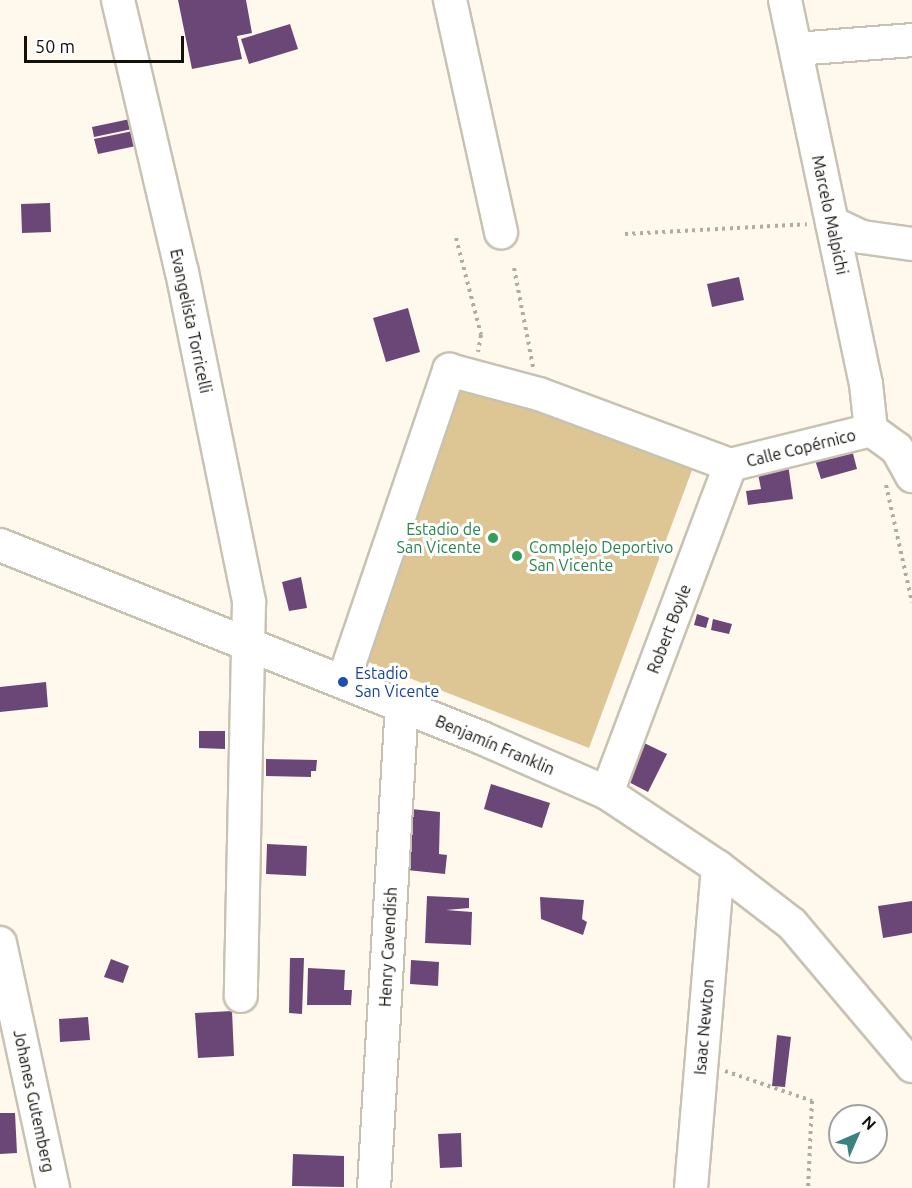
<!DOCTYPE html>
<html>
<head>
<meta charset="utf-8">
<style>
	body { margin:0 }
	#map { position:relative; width:912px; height:1188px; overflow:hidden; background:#fff9ed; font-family:Ubuntu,sans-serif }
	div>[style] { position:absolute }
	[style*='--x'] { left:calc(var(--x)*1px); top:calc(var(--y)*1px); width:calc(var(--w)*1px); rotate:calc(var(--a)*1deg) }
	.green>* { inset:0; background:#ddc693 }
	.building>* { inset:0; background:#6b4777 }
	.path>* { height:4px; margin-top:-2px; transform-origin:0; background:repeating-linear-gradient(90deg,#b1aca3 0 3px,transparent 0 7.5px) }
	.roads { filter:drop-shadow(2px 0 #c8c2b3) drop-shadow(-2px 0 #c8c2b3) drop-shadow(0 2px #c8c2b3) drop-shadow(0 -2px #c8c2b3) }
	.minor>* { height:32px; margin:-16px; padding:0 16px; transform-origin:16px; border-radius:16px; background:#fff }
	.dots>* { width:16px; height:16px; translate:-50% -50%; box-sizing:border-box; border:3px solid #fff; border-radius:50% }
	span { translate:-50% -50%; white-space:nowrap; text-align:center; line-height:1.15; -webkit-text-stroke:6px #fff; paint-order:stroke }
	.street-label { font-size:16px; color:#13110c }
	.leisure-label { font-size:16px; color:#27864d }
	.right { translate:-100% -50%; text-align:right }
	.left { translate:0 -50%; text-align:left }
	.transit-label { font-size:16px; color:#164399 }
	.north { position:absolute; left:828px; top:1104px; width:60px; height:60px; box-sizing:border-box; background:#fff; border:2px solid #a1a09e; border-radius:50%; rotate:45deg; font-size:16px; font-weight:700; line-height:24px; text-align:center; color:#13110c }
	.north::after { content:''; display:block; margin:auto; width:21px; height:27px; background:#3b8381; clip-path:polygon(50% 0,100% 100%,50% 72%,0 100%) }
	.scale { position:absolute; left:24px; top:36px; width:160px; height:27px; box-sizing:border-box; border:3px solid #13110c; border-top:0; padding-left:8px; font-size:18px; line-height:21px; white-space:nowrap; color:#13110c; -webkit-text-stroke:4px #fff; paint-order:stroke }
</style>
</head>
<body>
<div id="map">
	<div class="green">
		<div style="clip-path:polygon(442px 368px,695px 462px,589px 748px,340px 651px)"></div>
	</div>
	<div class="building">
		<div style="clip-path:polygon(178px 0,246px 0,252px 33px,237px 36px,242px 59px,192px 69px)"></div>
		<div style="clip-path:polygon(290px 24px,298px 49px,249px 64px,241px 39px)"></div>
		<div style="clip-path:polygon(130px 119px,132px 129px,94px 137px,92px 127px)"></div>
		<div style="clip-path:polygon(133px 131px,136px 146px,98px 154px,94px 139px)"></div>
		<div style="clip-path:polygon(50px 203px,51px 232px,22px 233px,21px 204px)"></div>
		<div style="clip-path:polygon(739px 277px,744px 300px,712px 307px,707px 284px)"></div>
		<div style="clip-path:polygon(408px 308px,420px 352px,386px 362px,373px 318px)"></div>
		<div style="clip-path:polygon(851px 446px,857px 469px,821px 479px,814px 457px)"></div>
		<div style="clip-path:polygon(788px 464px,793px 499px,748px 505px,746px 491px,761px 489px,757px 469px)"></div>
		<div style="clip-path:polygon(301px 577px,307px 608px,289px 611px,282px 582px)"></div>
		<div style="clip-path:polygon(697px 614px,709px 618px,706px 628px,694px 625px)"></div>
		<div style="clip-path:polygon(713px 619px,732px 624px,729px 634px,711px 630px)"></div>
		<div style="clip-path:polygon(46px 682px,48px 707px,0 712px,0 687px)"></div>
		<div style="clip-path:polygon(199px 731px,225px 731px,225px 749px,199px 748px)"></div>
		<div style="clip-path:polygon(640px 741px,667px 754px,648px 792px,621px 778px)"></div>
		<div style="clip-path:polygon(266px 759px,317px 760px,316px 771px,311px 771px,311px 777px,266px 776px)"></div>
		<div style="clip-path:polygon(491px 784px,550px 803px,542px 828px,484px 809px)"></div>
		<div style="clip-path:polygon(411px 809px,440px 812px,439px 854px,447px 855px,445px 874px,407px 870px)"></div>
		<div style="clip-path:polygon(267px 844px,307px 846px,306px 876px,266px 874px)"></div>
		<div style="clip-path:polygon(427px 896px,469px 898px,469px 908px,446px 910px,472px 912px,471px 945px,425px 943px)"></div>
		<div style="clip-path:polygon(540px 897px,584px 900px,582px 919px,587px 922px,583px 935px,541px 919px)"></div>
		<div style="clip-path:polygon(912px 901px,912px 933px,883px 938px,878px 906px)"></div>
		<div style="clip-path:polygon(290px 958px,304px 958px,302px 1014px,289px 1013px)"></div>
		<div style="clip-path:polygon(111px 959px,129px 966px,123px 983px,104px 977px)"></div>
		<div style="clip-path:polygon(411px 960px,439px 962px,438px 986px,410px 984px)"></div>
		<div style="clip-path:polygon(308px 968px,345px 970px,344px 990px,352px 990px,351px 1005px,307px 1005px)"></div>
		<div style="clip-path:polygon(232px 1011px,234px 1056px,198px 1058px,195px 1013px)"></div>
		<div style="clip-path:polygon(88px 1017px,90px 1040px,60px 1042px,59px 1019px)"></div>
		<div style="clip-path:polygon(777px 1035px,791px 1037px,785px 1087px,772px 1086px)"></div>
		<div style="clip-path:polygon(0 1113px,15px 1113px,17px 1153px,0 1154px)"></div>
		<div style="clip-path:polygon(461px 1133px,462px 1167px,440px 1168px,438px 1134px)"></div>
		<div style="clip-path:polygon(293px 1154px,344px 1156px,344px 1187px,292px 1186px)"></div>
	</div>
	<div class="path">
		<div style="--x:625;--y:234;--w:182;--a:-3.1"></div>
		<div style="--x:456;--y:238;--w:100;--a:75.5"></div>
		<div style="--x:481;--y:335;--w:17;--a:100"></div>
		<div style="--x:514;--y:268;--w:101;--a:79.1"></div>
		<div style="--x:886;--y:485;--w:120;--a:77.5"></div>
		<div style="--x:725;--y:1071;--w:92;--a:19"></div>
		<div style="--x:812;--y:1101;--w:87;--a:92.6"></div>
	</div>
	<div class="roads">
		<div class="minor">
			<div style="--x:118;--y:0;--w:279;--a:76.8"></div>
			<div style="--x:182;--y:272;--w:337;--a:78.5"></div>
			<div style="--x:249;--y:602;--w:394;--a:91.2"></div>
			<div style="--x:450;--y:0;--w:238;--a:77.6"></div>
			<div style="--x:785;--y:0;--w:392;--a:78.1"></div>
			<div style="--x:866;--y:384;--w:46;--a:83.8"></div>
			<div style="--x:796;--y:49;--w:116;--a:-4.4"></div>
			<div style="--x:832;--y:223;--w:33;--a:25"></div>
			<div style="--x:862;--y:237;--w:50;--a:8"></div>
			<div style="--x:871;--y:430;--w:32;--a:36"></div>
			<div style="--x:897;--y:449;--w:31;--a:61"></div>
			<div style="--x:730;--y:465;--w:145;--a:-13.9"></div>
			<div style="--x:0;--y:545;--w:519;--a:21.82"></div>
			<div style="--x:482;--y:738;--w:137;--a:23.7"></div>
			<div style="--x:607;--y:793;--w:133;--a:33.7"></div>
			<div style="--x:718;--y:867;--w:93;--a:37.6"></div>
			<div style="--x:792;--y:924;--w:186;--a:49.8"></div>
			<div style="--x:343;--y:682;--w:330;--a:-71.2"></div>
			<div style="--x:449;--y:370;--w:93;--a:14.9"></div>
			<div style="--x:539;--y:394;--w:204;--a:20.4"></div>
			<div style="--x:607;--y:793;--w:350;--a:-69.4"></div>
			<div style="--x:0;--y:943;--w:251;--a:77.8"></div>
			<div style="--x:374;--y:1188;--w:483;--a:-86.7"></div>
			<div style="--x:691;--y:1188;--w:322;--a:-85.2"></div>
		</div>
	</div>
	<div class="dots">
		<div style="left:493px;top:538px;background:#2e9e5b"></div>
		<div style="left:517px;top:556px;background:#2e9e5b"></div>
		<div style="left:343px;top:682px;background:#1a4fb4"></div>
	</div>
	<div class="street-label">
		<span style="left:830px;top:215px;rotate:78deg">Marcelo Malpichi</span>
		<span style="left:191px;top:321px;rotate:78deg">Evangelista Torricelli</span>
		<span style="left:801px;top:448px;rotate:-14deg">Calle Copérnico</span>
		<span style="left:669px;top:629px;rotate:-69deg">Robert Boyle</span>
		<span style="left:495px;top:745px;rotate:23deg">Benjamín Franklin</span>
		<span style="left:388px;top:947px;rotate:-87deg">Henry Cavendish</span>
		<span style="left:704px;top:1027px;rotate:-85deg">Isaac Newton</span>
		<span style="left:34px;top:1101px;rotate:78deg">Johanes Gutemberg</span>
	</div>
	<div class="leisure-label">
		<span class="right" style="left:481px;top:538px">Estadio de<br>San Vicente</span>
		<span class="left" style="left:529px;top:556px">Complejo Deportivo<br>San Vicente</span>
	</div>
	<div class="transit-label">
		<span class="left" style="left:355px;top:682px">Estadio<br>San Vicente</span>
	</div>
	<div class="north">N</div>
	<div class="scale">50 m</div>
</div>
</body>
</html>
